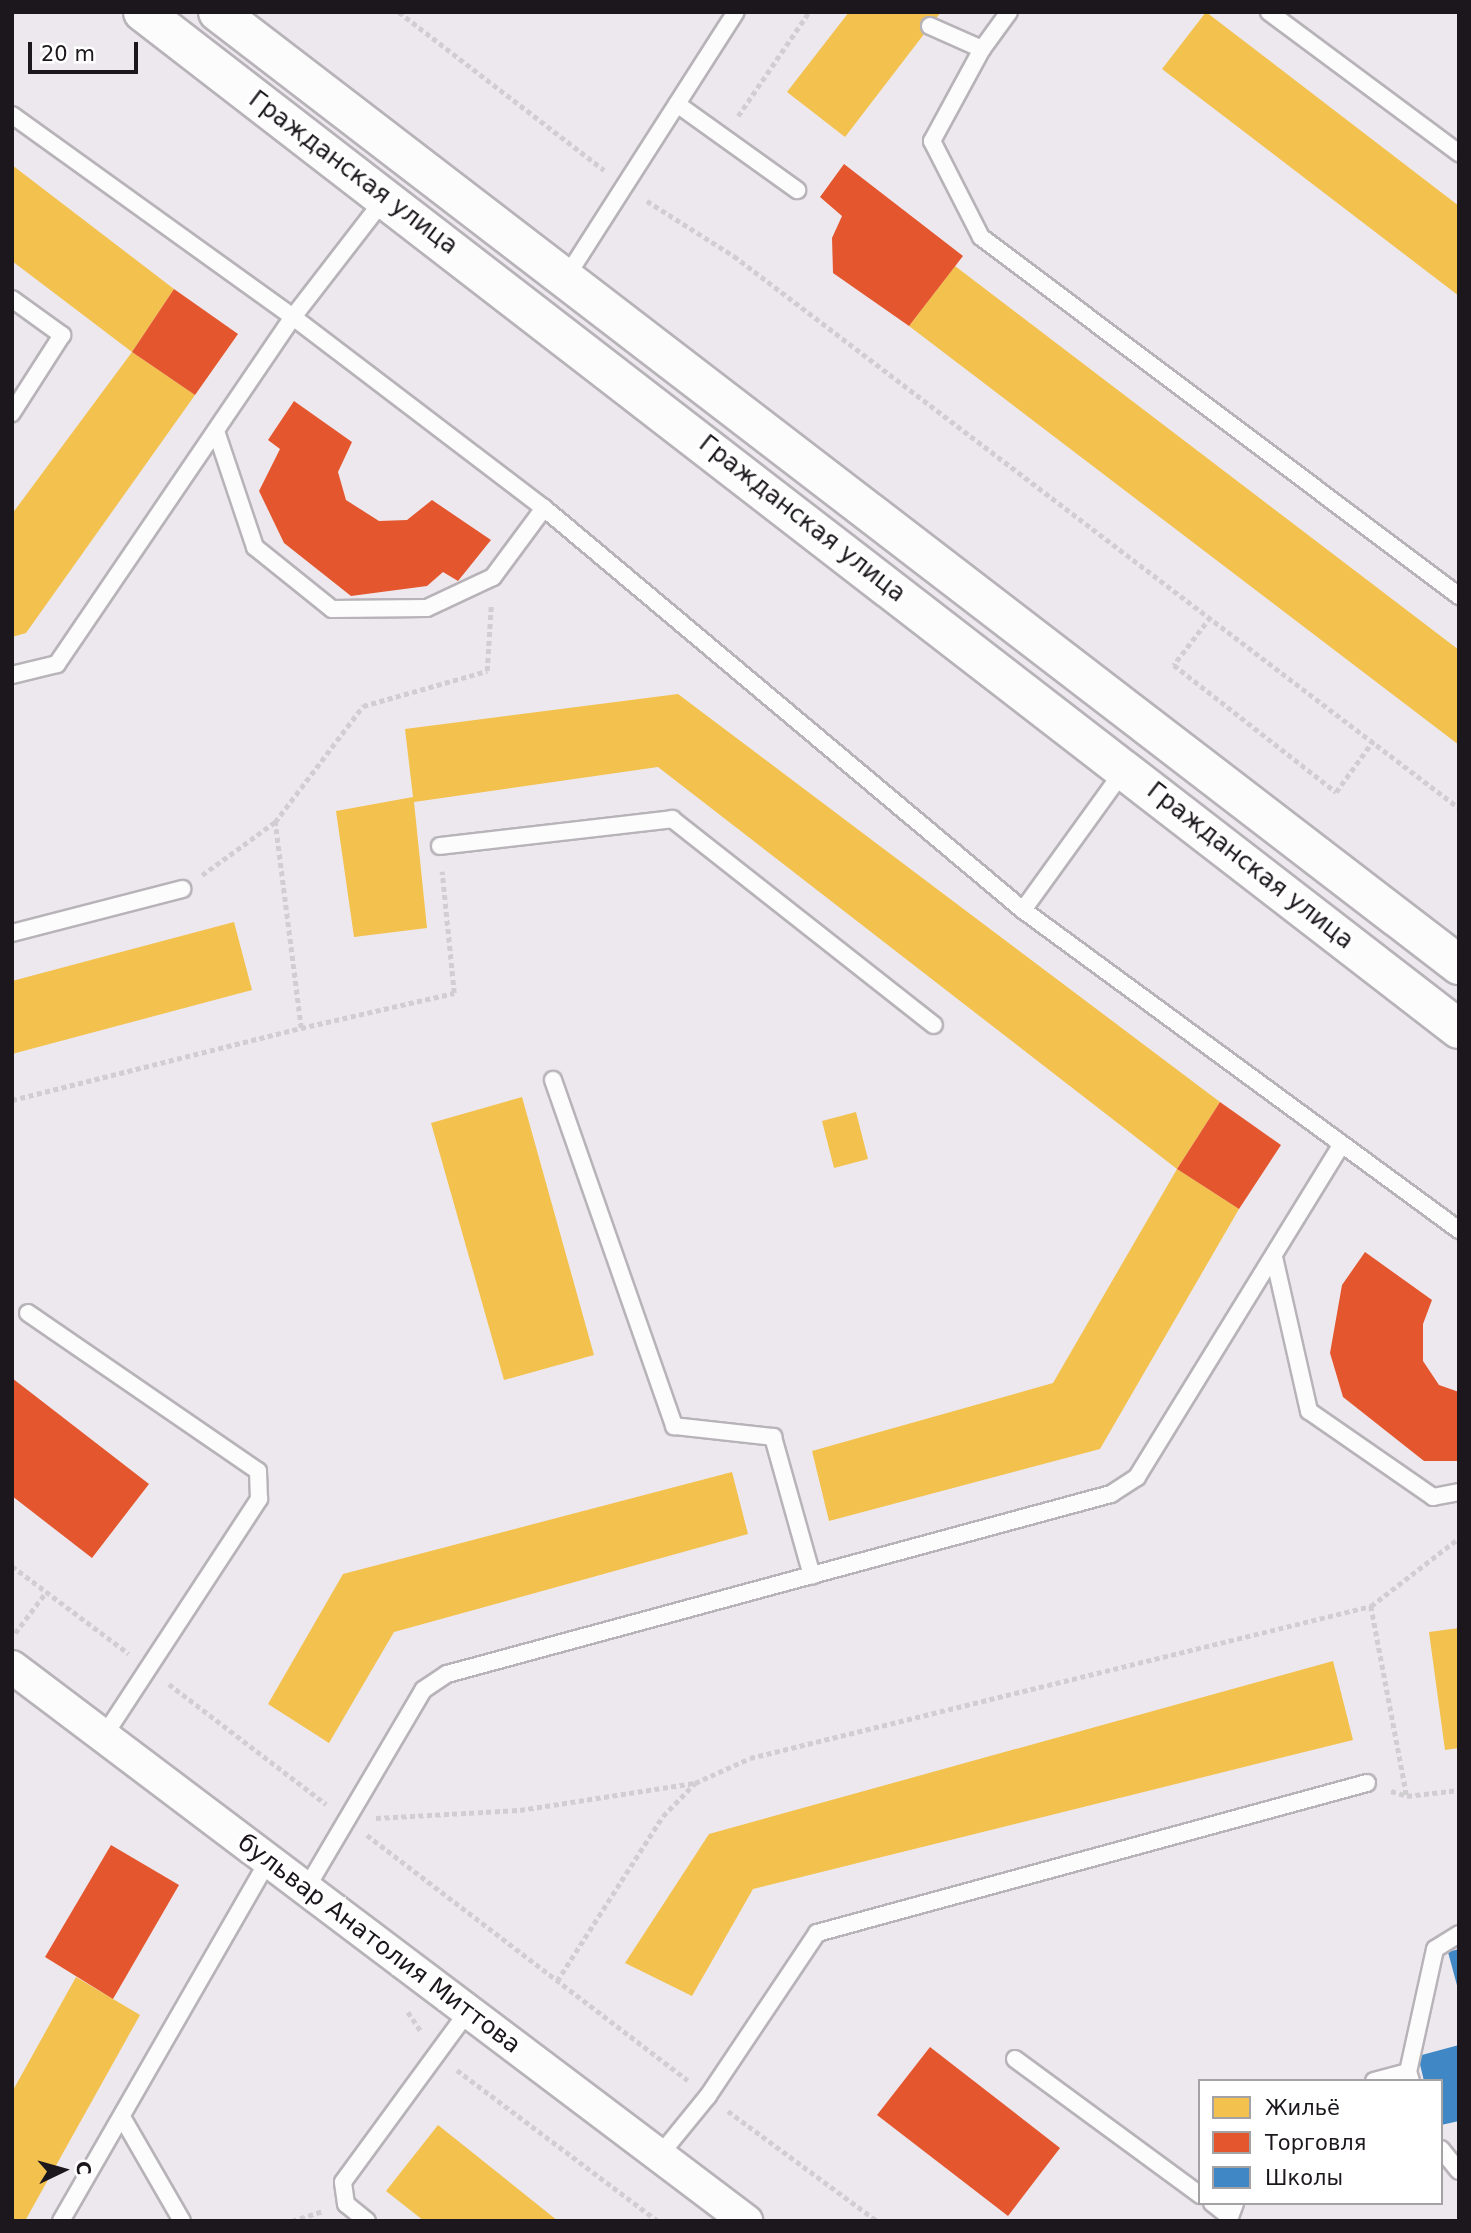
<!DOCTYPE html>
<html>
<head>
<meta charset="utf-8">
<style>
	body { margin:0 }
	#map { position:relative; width:1471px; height:2233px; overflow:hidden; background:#ede8ee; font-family:"DejaVu Sans",sans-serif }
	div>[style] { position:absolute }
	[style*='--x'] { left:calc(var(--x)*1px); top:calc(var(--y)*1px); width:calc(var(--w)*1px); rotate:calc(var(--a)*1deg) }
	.homes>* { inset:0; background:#f2c14e }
	.shops>* { inset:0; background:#e4572e }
	.schools>* { inset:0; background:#3f88c5 }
	.path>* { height:4.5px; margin-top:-2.25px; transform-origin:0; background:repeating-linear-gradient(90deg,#d1ced1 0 5px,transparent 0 8.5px) }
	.roads { filter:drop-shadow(2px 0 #b7b3b8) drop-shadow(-2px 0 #b7b3b8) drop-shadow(0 2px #b7b3b8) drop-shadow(0 -2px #b7b3b8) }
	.service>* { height:16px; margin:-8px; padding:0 8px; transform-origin:8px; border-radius:8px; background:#fcfcfc }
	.minor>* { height:32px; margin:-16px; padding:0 16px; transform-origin:16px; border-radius:16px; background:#fcfcfc }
	.secondary>* { height:38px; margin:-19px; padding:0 19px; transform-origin:19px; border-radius:19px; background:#fcfcfc }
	span { translate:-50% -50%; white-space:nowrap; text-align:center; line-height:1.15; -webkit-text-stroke:7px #fff; paint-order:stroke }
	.street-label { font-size:24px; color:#1b171c }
	.frame { position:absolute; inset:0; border:14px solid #1b171c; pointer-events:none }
	.legend { position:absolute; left:1198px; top:2079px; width:245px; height:126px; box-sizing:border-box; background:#fff; border:2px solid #a4a2a4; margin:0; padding:9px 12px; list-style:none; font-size:21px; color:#1b171c }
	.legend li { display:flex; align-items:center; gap:14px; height:35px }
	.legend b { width:35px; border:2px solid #a4a2a4 }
	.north { position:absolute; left:28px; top:2135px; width:70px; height:70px; -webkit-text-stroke:5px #fff; paint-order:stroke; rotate:85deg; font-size:19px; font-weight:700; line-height:28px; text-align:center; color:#1b171c }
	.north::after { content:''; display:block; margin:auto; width:24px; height:32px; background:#1b171c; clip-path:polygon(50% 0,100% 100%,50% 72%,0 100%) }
	.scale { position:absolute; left:28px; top:42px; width:110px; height:32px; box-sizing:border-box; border:4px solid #1b171c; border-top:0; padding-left:9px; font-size:21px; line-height:24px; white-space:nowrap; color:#1b171c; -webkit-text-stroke:5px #fff; paint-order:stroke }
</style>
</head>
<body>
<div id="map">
	<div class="homes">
		<div style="clip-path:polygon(849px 12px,941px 12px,845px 137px,787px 92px)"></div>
		<div style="clip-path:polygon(1206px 12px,1459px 206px,1459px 296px,1162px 69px)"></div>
		<div style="clip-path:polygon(12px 165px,174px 289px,132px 352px,12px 261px)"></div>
		<div style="clip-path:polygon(955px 266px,1459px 650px,1459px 745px,909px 326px)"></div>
		<div style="clip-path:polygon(132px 352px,195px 395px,26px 633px,12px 637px,12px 514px)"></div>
		<div style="clip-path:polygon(678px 694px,1220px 1102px,1177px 1169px,658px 767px,414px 802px,427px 928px,354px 937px,336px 811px,413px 797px,405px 729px)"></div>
		<div style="clip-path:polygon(234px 922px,252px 990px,12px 1054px,12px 981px)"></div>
		<div style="clip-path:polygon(522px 1097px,594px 1355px,504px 1380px,431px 1123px)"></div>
		<div style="clip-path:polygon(856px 1112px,868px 1159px,834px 1168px,822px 1121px)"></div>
		<div style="clip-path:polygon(1177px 1169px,1239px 1209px,1100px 1449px,829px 1521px,812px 1451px,1053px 1383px)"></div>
		<div style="clip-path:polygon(732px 1472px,748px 1534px,394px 1632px,329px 1743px,268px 1704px,343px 1574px)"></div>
		<div style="clip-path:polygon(1459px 1628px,1459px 1748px,1445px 1750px,1429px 1632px)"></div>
		<div style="clip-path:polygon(1333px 1661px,1353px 1740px,753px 1889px,692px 1996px,625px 1963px,709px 1834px)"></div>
		<div style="clip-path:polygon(76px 1977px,140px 2015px,25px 2221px,12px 2221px,12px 2092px)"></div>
		<div style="clip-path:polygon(438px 2125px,558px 2221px,424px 2221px,386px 2191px)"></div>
	</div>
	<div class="shops">
		<div style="clip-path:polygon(844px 164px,963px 256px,909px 326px,833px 273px,832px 238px,842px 216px,820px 197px)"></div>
		<div style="clip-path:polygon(174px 289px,238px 334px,195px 395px,132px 352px)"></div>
		<div style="clip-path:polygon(294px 401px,352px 442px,338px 472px,346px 500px,379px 521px,407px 520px,432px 500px,491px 540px,458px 581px,443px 572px,427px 586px,351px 596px,284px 543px,259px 491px,280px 449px,268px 440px)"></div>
		<div style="clip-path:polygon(1220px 1102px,1281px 1145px,1239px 1209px,1177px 1169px)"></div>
		<div style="clip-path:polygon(1365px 1252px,1432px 1300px,1423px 1324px,1423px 1361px,1439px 1385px,1459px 1392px,1459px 1461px,1424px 1461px,1343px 1397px,1330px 1353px,1342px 1285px)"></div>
		<div style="clip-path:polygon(12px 1378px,149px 1484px,92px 1558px,12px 1496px)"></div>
		<div style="clip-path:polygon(111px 1845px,179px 1885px,113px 1999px,45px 1957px)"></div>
		<div style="clip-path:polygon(930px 2047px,1060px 2148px,1008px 2216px,877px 2115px)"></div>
	</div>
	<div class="schools">
		<div style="clip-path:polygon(1459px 1949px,1459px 1988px,1458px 1989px,1448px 1952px)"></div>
		<div style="clip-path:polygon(1459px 2045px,1459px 2121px,1441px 2125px,1441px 2081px,1424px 2081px,1418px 2056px)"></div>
	</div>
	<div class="path">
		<div style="--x:399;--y:12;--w:259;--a:37.6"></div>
		<div style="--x:738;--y:116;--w:126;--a:-55.7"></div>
		<div style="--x:647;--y:201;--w:103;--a:32.3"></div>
		<div style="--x:734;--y:256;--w:911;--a:37.28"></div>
		<div style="--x:1211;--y:617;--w:61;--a:127.6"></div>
		<div style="--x:1174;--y:665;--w:206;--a:38.1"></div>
		<div style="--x:1336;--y:792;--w:63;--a:-54"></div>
		<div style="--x:202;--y:875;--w:90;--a:-36"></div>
		<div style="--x:301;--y:1028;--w:157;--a:-12.9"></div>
		<div style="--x:454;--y:993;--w:122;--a:-95.7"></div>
		<div style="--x:12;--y:1100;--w:298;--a:-14"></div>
		<div style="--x:301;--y:1028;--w:208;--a:-97.2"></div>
		<div style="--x:275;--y:822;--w:146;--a:-52.8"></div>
		<div style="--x:363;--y:706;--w:129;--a:-15.8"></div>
		<div style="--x:487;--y:671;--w:65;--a:-86.5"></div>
		<div style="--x:12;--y:1566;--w:146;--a:36.9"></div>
		<div style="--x:1371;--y:1606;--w:193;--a:79.3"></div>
		<div style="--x:15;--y:1633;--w:51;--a:-52.9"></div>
		<div style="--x:169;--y:1684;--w:198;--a:37.4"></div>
		<div style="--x:1391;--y:1791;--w:17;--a:17"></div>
		<div style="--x:1407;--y:1796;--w:52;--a:-6.6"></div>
		<div style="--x:376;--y:1818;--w:144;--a:-3.2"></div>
		<div style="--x:520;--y:1810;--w:176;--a:-8.8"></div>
		<div style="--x:367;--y:1835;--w:404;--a:37.4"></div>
		<div style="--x:557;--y:1981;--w:196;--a:-57.3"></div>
		<div style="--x:663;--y:1816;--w:46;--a:-45.9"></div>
		<div style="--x:695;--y:1783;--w:60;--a:-24.4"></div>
		<div style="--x:750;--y:1758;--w:639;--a:-13.75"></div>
		<div style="--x:1371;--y:1606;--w:111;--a:-37.7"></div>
		<div style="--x:408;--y:2012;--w:23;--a:56"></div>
		<div style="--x:457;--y:2070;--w:251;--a:36.9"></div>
		<div style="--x:728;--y:2111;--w:185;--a:36.4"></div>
		<div style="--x:292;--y:2221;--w:32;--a:-18"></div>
	</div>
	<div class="roads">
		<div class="service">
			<div style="--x:1009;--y:12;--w:46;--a:126.1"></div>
			<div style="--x:982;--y:49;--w:105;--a:118.5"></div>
			<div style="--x:932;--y:141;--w:108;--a:63"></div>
			<div style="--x:981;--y:237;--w:598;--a:36.91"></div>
			<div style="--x:1269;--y:12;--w:237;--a:36.6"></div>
			<div style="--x:930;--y:26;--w:57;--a:23.9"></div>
			<div style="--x:677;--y:104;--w:148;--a:35.6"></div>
			<div style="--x:12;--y:115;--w:346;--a:35.7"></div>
			<div style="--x:293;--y:317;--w:315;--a:37.3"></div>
			<div style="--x:544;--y:508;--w:86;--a:126.5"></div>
			<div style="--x:493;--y:577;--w:73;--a:154.8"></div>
			<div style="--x:427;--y:608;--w:95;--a:179.4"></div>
			<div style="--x:332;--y:609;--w:99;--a:-141.2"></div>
			<div style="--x:255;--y:547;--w:122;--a:-108.6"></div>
			<div style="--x:565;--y:279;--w:317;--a:-57.4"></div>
			<div style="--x:12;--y:299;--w:62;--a:35.8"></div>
			<div style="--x:62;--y:335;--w:93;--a:122.7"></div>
			<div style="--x:544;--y:508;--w:625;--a:40.01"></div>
			<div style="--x:1023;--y:910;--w:541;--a:36.28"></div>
			<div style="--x:12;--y:675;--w:46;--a:-13.7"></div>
			<div style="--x:57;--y:664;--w:420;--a:-55.8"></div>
			<div style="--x:293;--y:317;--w:150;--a:-52.3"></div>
			<div style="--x:440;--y:846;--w:234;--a:-6.6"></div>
			<div style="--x:672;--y:819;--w:333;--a:38.2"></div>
			<div style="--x:1023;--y:910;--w:173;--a:-54.2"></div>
			<div style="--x:12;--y:933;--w:176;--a:-14.5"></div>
			<div style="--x:553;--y:1080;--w:367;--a:70.7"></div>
			<div style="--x:674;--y:1426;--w:100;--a:6.3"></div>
			<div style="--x:773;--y:1437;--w:144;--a:74.3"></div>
			<div style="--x:1274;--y:1257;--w:158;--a:77.2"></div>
			<div style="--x:1309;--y:1411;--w:151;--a:34.7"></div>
			<div style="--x:1433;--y:1497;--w:26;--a:-11"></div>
			<div style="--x:28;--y:1313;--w:279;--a:34.5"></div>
			<div style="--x:258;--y:1471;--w:28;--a:88"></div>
			<div style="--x:259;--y:1499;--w:283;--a:123.2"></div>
			<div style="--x:306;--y:1889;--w:231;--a:-59.5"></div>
			<div style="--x:423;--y:1690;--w:29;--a:-34"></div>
			<div style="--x:447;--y:1674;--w:688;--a:-15.17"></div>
			<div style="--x:1111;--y:1494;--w:31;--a:-33"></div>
			<div style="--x:1137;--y:1477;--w:389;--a:-58.4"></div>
			<div style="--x:1015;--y:2059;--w:230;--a:36.3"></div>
			<div style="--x:1374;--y:2081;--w:35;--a:-15"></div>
			<div style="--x:1411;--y:2081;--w:9;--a:-108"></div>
			<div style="--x:1408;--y:2072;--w:126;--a:-77.6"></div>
			<div style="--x:1435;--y:1949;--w:28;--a:-32"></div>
			<div style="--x:122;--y:2117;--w:120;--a:60"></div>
			<div style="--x:1441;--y:2149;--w:28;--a:51"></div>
			<div style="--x:659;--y:2156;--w:77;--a:-50.8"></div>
			<div style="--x:708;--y:2096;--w:196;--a:-56.2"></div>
			<div style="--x:817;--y:1933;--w:570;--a:-15.26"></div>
			<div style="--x:1212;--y:2203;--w:23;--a:38"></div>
			<div style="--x:1230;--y:2217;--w:15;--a:-70"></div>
			<div style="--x:61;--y:2221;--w:417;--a:-60.1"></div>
			<div style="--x:367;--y:2221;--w:27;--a:-141"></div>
			<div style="--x:346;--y:2204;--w:22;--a:-98"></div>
			<div style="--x:343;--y:2182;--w:212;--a:-53.8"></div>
		</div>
		<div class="minor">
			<div style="--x:12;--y:1667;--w:920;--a:37.04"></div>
		</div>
		<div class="secondary">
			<div style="--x:143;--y:12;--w:1663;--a:37.7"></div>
			<div style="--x:218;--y:12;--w:1565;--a:37.52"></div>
		</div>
	</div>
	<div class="street-label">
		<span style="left:353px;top:173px;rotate:37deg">Гражданская улица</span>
		<span style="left:802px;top:519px;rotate:38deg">Гражданская улица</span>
		<span style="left:1250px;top:866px;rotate:38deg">Гражданская улица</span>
		<span style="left:379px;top:1944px;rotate:37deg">бульвар Анатолия Миттова</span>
	</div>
	<div class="frame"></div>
	<ul class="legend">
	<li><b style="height:19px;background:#f2c14e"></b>Жильё</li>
	<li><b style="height:19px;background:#e4572e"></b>Торговля</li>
	<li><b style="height:19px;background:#3f88c5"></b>Школы</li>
	</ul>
	<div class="north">С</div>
	<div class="scale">20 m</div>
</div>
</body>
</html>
